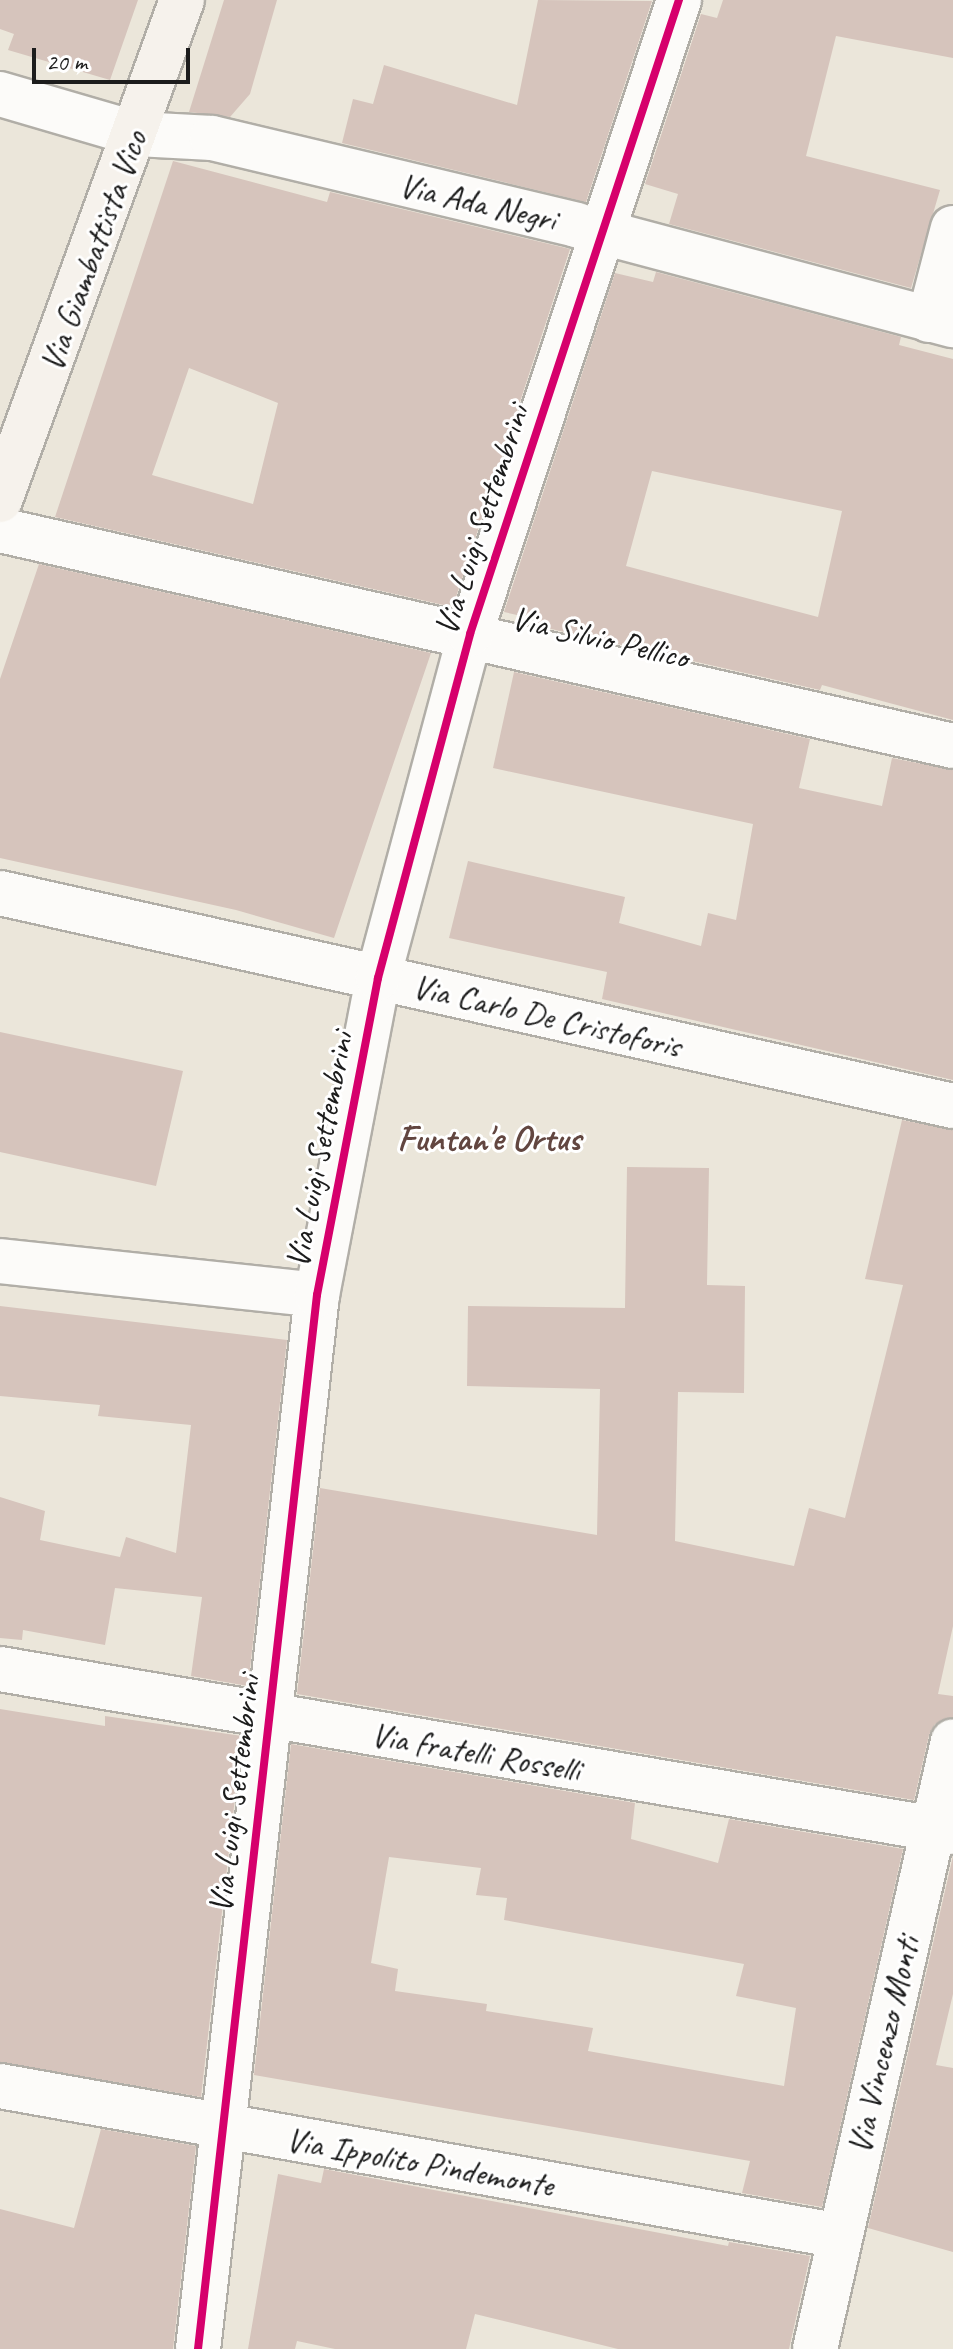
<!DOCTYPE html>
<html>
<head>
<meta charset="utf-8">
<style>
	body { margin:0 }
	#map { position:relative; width:953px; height:2349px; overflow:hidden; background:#ebe6da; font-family:Caveat,sans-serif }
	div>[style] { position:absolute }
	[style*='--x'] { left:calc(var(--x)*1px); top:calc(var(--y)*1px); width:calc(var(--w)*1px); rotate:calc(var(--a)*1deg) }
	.building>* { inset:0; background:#d6c4bc }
	.roads { filter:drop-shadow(2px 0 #b1aea7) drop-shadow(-2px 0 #b1aea7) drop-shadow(0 2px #b1aea7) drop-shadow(0 -2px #b1aea7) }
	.street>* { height:44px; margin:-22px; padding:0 22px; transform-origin:22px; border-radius:22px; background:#fcfbf9 }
	.secondary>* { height:44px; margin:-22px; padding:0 22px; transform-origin:22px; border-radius:22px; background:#f6f2ec }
	.cycleway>* { height:8px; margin:-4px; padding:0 4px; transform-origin:4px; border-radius:4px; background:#d6006c }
	span { translate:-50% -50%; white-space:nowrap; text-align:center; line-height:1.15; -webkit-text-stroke:6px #fff; paint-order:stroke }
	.street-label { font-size:34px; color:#1c1c1c }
	.neighbourhood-label { font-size:36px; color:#624640; font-weight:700 }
	.scale { position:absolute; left:32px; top:48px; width:158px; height:36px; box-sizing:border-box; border:4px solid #1c1c1c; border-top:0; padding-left:10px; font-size:24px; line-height:28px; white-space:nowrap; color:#1c1c1c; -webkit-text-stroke:6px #fff; paint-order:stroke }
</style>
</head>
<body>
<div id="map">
	<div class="building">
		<div style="clip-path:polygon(0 0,138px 0,110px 80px,8px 50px,14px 34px,0 29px)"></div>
		<div style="clip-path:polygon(224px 0,277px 0,250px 94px,230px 117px,189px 112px)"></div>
		<div style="clip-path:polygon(538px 0,652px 1px,586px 202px,342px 143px,353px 99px,373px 104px,384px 65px,517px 105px)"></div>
		<div style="clip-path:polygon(723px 0,953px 0,953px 58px,836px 36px,806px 156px,940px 190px,911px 288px,669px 224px,678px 194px,645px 184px,701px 14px,717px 18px)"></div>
		<div style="clip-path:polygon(evenodd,173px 161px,327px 202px,330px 192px,570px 249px,455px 600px,448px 606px,55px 517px,173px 161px,189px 368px,278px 403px,253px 504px,152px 475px,189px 368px)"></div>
		<div style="clip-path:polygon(evenodd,656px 272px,901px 337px,899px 345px,953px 359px,953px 720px,822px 685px,820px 690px,525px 623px,526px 617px,504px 612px,615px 273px,653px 282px,656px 272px,652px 471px,842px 511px,818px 617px,626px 566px,652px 471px)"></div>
		<div style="clip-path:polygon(39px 564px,431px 653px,334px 938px,236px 910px,0 858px,0 679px)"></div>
		<div style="clip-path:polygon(514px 672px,810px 739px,799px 788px,882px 806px,892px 758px,953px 770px,953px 1080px,602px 999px,607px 972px,449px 938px,468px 861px,625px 897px,619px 923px,701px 946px,708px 913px,736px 920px,753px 824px,493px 768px)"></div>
		<div style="clip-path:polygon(0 1032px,183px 1071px,156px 1186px,0 1152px)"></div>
		<div style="clip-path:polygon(902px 1120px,953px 1130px,953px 1626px,938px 1694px,953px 1696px,953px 1717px,935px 1724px,929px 1735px,914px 1800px,297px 1694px,320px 1488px,597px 1535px,600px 1389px,467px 1386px,468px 1306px,625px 1308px,627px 1167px,709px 1168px,707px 1285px,745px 1286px,744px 1393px,678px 1392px,675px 1541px,794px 1566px,809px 1508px,845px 1518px,903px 1285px,865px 1279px)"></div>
		<div style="clip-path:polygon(0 1306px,287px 1340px,248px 1686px,191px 1676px,202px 1597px,115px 1588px,105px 1645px,23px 1630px,22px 1640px,0 1638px,0 1497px,45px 1511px,40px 1540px,120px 1557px,126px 1537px,176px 1553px,191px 1425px,98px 1416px,100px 1405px,0 1396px)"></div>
		<div style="clip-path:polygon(0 1709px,105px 1726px,105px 1716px,242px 1736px,201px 2097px,0 2062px)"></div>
		<div style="clip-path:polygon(evenodd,291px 1744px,635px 1803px,631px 1839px,718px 1863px,729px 1819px,903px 1849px,822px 2207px,742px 2193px,750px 2161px,254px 2075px,291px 1744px,389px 1857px,481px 1868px,476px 1895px,507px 1898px,504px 1920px,744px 1964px,736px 1996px,796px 2008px,784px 2086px,588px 2051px,593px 2028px,486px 2011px,487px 2004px,395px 1991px,398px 1969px,371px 1963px,389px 1857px)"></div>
		<div style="clip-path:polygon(953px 1856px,953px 1994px,936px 2065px,953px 2068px,953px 2252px,868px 2228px)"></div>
		<div style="clip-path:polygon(101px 2129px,196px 2146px,173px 2349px,0 2349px,0 2209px,74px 2228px)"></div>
		<div style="clip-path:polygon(324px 2169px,728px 2246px,729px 2242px,810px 2256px,789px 2349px,618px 2349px,475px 2314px,466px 2349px,335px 2349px,297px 2341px,295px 2349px,248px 2349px,278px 2174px,321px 2183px)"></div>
	</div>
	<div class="roads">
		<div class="street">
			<div style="--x:0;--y:94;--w:143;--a:16.3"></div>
			<div style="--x:137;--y:134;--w:75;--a:3.1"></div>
			<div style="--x:212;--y:138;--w:374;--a:13.4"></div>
			<div style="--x:576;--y:225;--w:390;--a:14.9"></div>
			<div style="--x:929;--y:320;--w:95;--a:-75.4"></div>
			<div style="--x:0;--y:530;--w:977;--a:12.77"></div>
			<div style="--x:0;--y:893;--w:977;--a:12.6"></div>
			<div style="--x:0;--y:1261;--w:319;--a:6.1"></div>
			<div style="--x:0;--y:1669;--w:967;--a:9.71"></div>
			<div style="--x:0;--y:2086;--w:853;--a:10.12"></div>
			<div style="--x:198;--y:2349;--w:1061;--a:-83.56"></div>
			<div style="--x:317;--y:1295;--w:323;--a:-79.1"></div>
			<div style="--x:378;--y:978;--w:356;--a:-75"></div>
			<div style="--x:470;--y:634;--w:668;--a:-71.76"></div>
			<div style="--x:815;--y:2349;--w:623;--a:-77.21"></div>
		</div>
		<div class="secondary">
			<div style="--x:0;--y:500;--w:532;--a:-70"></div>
		</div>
	</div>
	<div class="cycleway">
		<div style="--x:198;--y:2349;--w:1061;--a:-83.56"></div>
		<div style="--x:317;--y:1295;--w:323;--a:-79.1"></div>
		<div style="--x:378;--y:978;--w:356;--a:-75"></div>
		<div style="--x:470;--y:634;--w:668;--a:-71.76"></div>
	</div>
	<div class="street-label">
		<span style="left:478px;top:202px;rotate:13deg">Via Ada Negri</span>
		<span style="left:93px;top:251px;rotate:-70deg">Via Giambattista Vico</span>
		<span style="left:481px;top:520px;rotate:-72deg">Via Luigi Settembrini</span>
		<span style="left:600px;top:637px;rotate:13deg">Via Silvio Pellico</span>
		<span style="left:547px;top:1016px;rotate:13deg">Via Carlo De Cristoforis</span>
		<span style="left:319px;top:1150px;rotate:-79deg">Via Luigi Settembrini</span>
		<span style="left:476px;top:1752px;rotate:10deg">Via fratelli Rosselli</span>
		<span style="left:234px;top:1794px;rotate:-83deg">Via Luigi Settembrini</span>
		<span style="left:883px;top:2045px;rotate:-77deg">Via Vincenzo Monti</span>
		<span style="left:420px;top:2162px;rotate:10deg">Via Ippolito Pindemonte</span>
	</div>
	<div class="neighbourhood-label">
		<span style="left:489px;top:1139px">Funtan'e Ortus</span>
	</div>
	<div class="scale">20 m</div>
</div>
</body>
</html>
